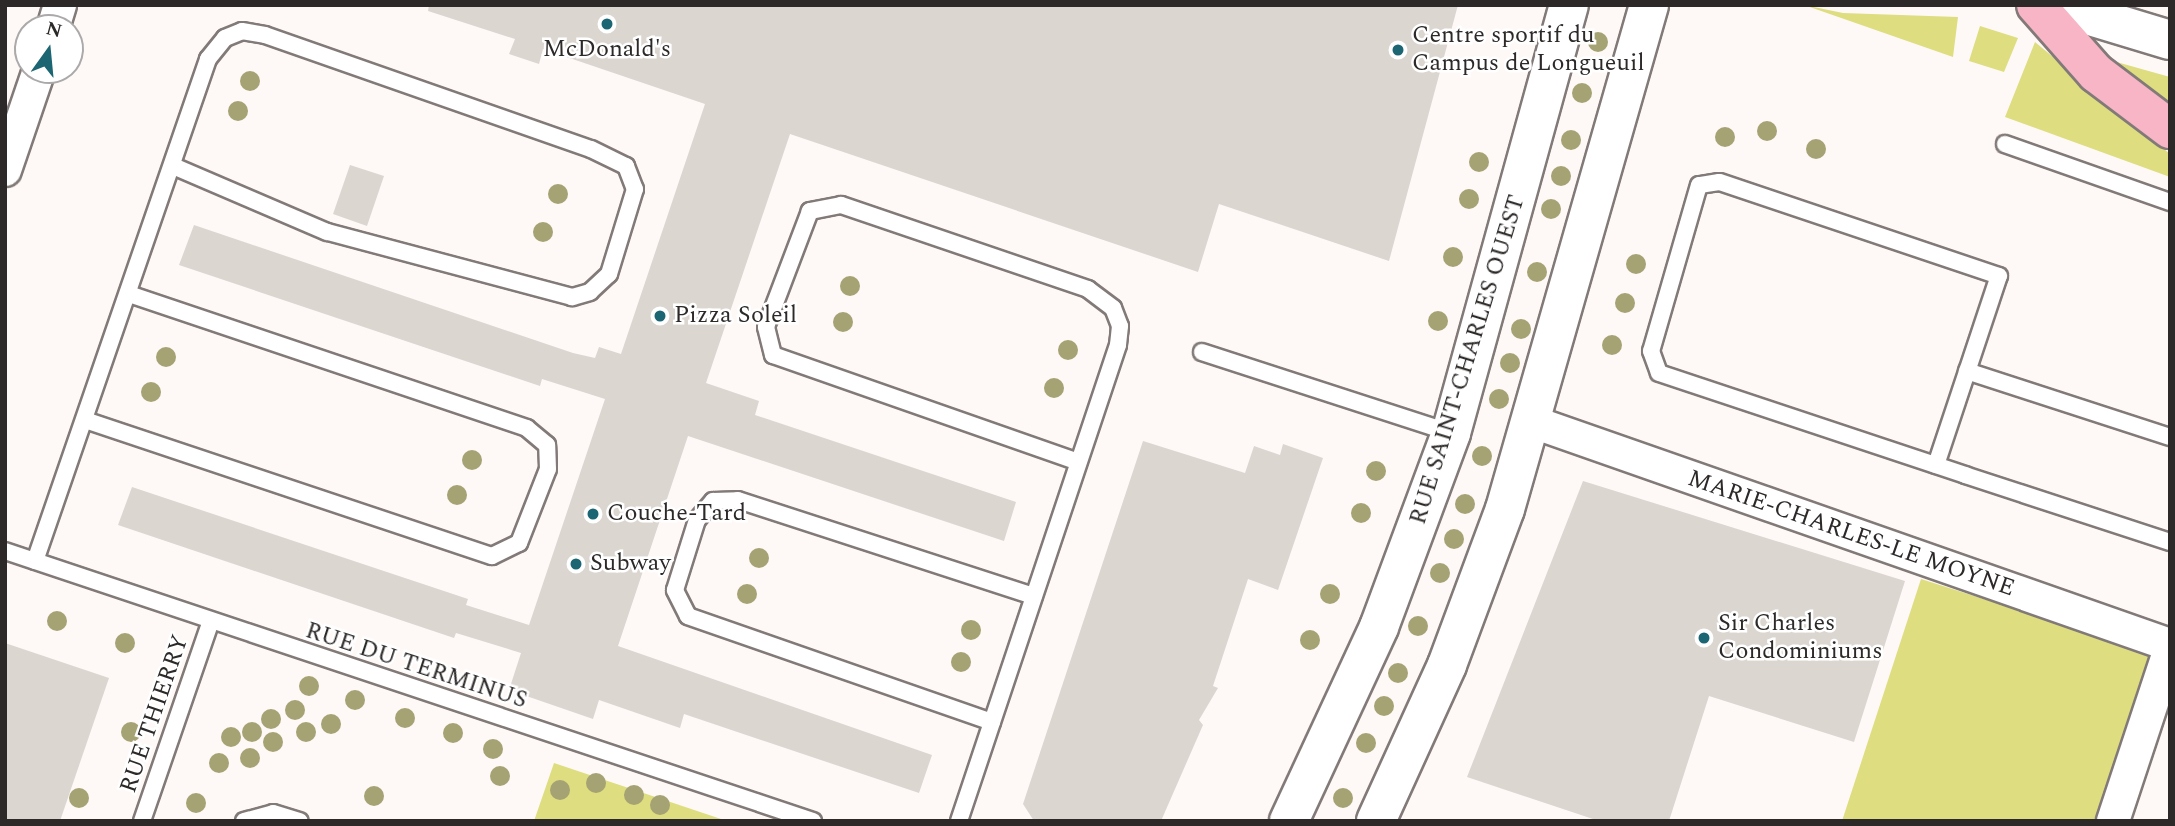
<!DOCTYPE html>
<html>
<head>
<meta charset="utf-8">
<style>
	body { margin:0 }
	#map { position:relative; width:2175px; height:826px; overflow:hidden; background:#fef9f7; font-family:Spectral,serif }
	div>[style] { position:absolute }
	[style*='--x'] { left:calc(var(--x)*1px); top:calc(var(--y)*1px); width:calc(var(--w)*1px); rotate:calc(var(--a)*1deg) }
	.green>* { inset:0; background:#dedd7f }
	.building>* { inset:0; background:#dbd6d0 }
	.roads { filter:drop-shadow(2px 0 #827a78) drop-shadow(-2px 0 #827a78) drop-shadow(0 2px #827a78) drop-shadow(0 -2px #827a78) }
	.lane>* { height:16px; margin:-8px; padding:0 8px; transform-origin:8px; border-radius:8px; background:#fff }
	.street>* { height:32px; margin:-16px; padding:0 16px; transform-origin:16px; border-radius:16px; background:#fff }
	.secondary>* { height:38px; margin:-19px; padding:0 19px; transform-origin:19px; border-radius:19px; background:#fff }
	.primary>* { height:38px; margin:-19px; padding:0 19px; transform-origin:19px; border-radius:19px; background:#f7b5c6 }
	.trees>* { width:20px; height:20px; margin:-10px; border-radius:50%; background:#a5a274 }
	.dots>* { width:19px; height:19px; translate:-50% -50%; box-sizing:border-box; border:4px solid #fff; border-radius:50% }
	span { translate:-50% -50%; white-space:nowrap; text-align:center; line-height:1.15; -webkit-text-stroke:5px #fff; paint-order:stroke }
	.poi-label { font-size:24px; color:#2c2928 }
	.left { translate:0 -50%; text-align:left }
	.street-label { font-size:24px; color:#2c2928 }
	.frame { position:absolute; inset:0; border:7px solid #2c2928; pointer-events:none }
	.north { position:absolute; left:14px; top:14px; width:70px; height:70px; box-sizing:border-box; background:#fff; border:2px solid #aba9a9; border-radius:50%; rotate:15deg; font-size:19px; font-weight:700; line-height:28px; text-align:center; color:#2c2928 }
	.north::after { content:''; display:block; margin:auto; width:24px; height:32px; background:#1c6572; clip-path:polygon(50% 0,100% 100%,50% 72%,0 100%) }
</style>
</head>
<body>
<div id="map">
	<div class="green">
		<div style="clip-path:polygon(1804px 5px,1843px 13px,1958px 17px,1953px 57px)"></div>
		<div style="clip-path:polygon(1980px 26px,2018px 38px,2004px 72px,1969px 61px)"></div>
		<div style="clip-path:polygon(2035px 42px,2170px 154px,2170px 177px,2005px 117px)"></div>
		<div style="clip-path:polygon(2113px 61px,2170px 77px,2170px 106px,2138px 82px)"></div>
		<div style="clip-path:polygon(1921px 579px,2153px 653px,2098px 821px,1842px 821px)"></div>
		<div style="clip-path:polygon(554px 763px,727px 821px,534px 821px)"></div>
	</div>
	<div class="building">
		<div style="clip-path:polygon(429px 5px,1458px 5px,1389px 261px,1219px 204px,1198px 272px,790px 134px,706px 383px,759px 401px,755px 415px,1016px 502px,1004px 541px,688px 436px,618px 646px,932px 755px,919px 793px,684px 714px,680px 728px,599px 700px,593px 719px,509px 690px,521px 653px,456px 633px,454px 638px,118px 525px,132px 487px,468px 599px,466px 605px,529px 625px,605px 399px,542px 379px,540px 386px,179px 265px,194px 225px,573px 353px,595px 358px,599px 347px,621px 354px,705px 104px,543px 49px,539px 64px,509px 54px,515px 39px,428px 11px)"></div>
		<div style="clip-path:polygon(350px 165px,384px 176px,367px 226px,333px 214px)"></div>
		<div style="clip-path:polygon(1143px 441px,1245px 473px,1254px 446px,1280px 455px,1283px 444px,1323px 458px,1278px 590px,1248px 579px,1213px 686px,1218px 688px,1199px 720px,1203px 725px,1161px 821px,1034px 821px,1023px 804px)"></div>
		<div style="clip-path:polygon(1583px 481px,1905px 581px,1854px 742px,1709px 696px,1669px 821px,1599px 821px,1467px 777px)"></div>
		<div style="clip-path:polygon(5px 643px,109px 678px,60px 821px,5px 821px)"></div>
	</div>
	<div class="roads">
		<div class="lane">
			<div style="--x:2005;--y:144;--w:175;--a:19.4"></div>
			<div style="--x:1202;--y:352;--w:262;--a:18"></div>
			<div style="--x:1967;--y:371;--w:213;--a:18"></div>
			<div style="--x:85;--y:420;--w:429;--a:18.5"></div>
			<div style="--x:492;--y:556;--w:30;--a:-26"></div>
			<div style="--x:519;--y:543;--w:79;--a:-68.6"></div>
			<div style="--x:548;--y:469;--w:24;--a:-92"></div>
			<div style="--x:547;--y:445;--w:26;--a:-140"></div>
			<div style="--x:527;--y:428;--w:420;--a:-161.4"></div>
			<div style="--x:1936;--y:465;--w:199;--a:-71.6"></div>
			<div style="--x:1999;--y:276;--w:295;--a:-161.4"></div>
			<div style="--x:1719;--y:182;--w:20;--a:171"></div>
			<div style="--x:1699;--y:185;--w:173;--a:106.1"></div>
			<div style="--x:1651;--y:351;--w:23;--a:70"></div>
			<div style="--x:1659;--y:373;--w:323;--a:18.4"></div>
			<div style="--x:1965;--y:475;--w:216;--a:18.1"></div>
			<div style="--x:5;--y:551;--w:852;--a:18.48"></div>
			<div style="--x:35;--y:561;--w:531;--a:-70.98"></div>
			<div style="--x:208;--y:59;--w:27;--a:-51"></div>
			<div style="--x:225;--y:38;--w:18;--a:-22"></div>
			<div style="--x:242;--y:31;--w:23;--a:10"></div>
			<div style="--x:265;--y:35;--w:345;--a:19.3"></div>
			<div style="--x:591;--y:149;--w:39;--a:26"></div>
			<div style="--x:626;--y:166;--w:25;--a:69"></div>
			<div style="--x:635;--y:189;--w:89;--a:107"></div>
			<div style="--x:609;--y:274;--w:26;--a:137"></div>
			<div style="--x:590;--y:292;--w:19;--a:164"></div>
			<div style="--x:572;--y:297;--w:253;--a:-165.1"></div>
			<div style="--x:327;--y:232;--w:168;--a:-156.8"></div>
			<div style="--x:992;--y:722;--w:322;--a:-160.8"></div>
			<div style="--x:688;--y:616;--w:29;--a:-117"></div>
			<div style="--x:675;--y:590;--w:73;--a:-72.6"></div>
			<div style="--x:697;--y:520;--w:25;--a:-50"></div>
			<div style="--x:713;--y:501;--w:25;--a:-2"></div>
			<div style="--x:738;--y:500;--w:311;--a:18"></div>
			<div style="--x:142;--y:821;--w:212;--a:-71"></div>
			<div style="--x:244;--y:821;--w:30;--a:-15"></div>
			<div style="--x:273;--y:813;--w:28;--a:17"></div>
			<div style="--x:959;--y:821;--w:502;--a:-71.53"></div>
			<div style="--x:1118;--y:345;--w:19;--a:-84"></div>
			<div style="--x:1120;--y:326;--w:19;--a:-111"></div>
			<div style="--x:1113;--y:308;--w:31;--a:-143"></div>
			<div style="--x:1088;--y:289;--w:261;--a:-161.2"></div>
			<div style="--x:841;--y:205;--w:32;--a:169"></div>
			<div style="--x:810;--y:211;--w:124;--a:110.8"></div>
			<div style="--x:766;--y:327;--w:29;--a:76"></div>
			<div style="--x:773;--y:355;--w:323;--a:19.3"></div>
		</div>
		<div class="street">
			<div style="--x:53;--y:28;--w:24;--a:-73"></div>
			<div style="--x:5;--y:170;--w:106;--a:-71.2"></div>
			<div style="--x:1533;--y:422;--w:675;--a:19.29"></div>
			<div style="--x:2113;--y:821;--w:181;--a:-71.7"></div>
		</div>
		<div class="secondary">
			<div style="--x:2054;--y:5;--w:121;--a:16.8"></div>
			<div style="--x:1289;--y:821;--w:214;--a:-65.1"></div>
			<div style="--x:1379;--y:627;--w:207;--a:-69.6"></div>
			<div style="--x:1451;--y:433;--w:444;--a:-74.6"></div>
			<div style="--x:1376;--y:821;--w:171;--a:-65.5"></div>
			<div style="--x:1447;--y:665;--w:166;--a:-69.6"></div>
			<div style="--x:1505;--y:509;--w:524;--a:-74.05"></div>
		</div>
		<div class="primary">
			<div style="--x:2036;--y:5;--w:91;--a:48.6"></div>
			<div style="--x:2096;--y:73;--w:93;--a:37.1"></div>
		</div>
	</div>
	<div class="trees">
		<div style="left:1598px;top:42px"></div>
		<div style="left:250px;top:81px"></div>
		<div style="left:1582px;top:93px"></div>
		<div style="left:238px;top:111px"></div>
		<div style="left:1767px;top:131px"></div>
		<div style="left:1725px;top:137px"></div>
		<div style="left:1571px;top:140px"></div>
		<div style="left:1816px;top:149px"></div>
		<div style="left:1479px;top:162px"></div>
		<div style="left:1561px;top:176px"></div>
		<div style="left:558px;top:194px"></div>
		<div style="left:1469px;top:199px"></div>
		<div style="left:1551px;top:209px"></div>
		<div style="left:543px;top:232px"></div>
		<div style="left:1453px;top:257px"></div>
		<div style="left:1636px;top:264px"></div>
		<div style="left:1537px;top:272px"></div>
		<div style="left:850px;top:286px"></div>
		<div style="left:1625px;top:303px"></div>
		<div style="left:1438px;top:321px"></div>
		<div style="left:843px;top:322px"></div>
		<div style="left:1521px;top:329px"></div>
		<div style="left:1612px;top:345px"></div>
		<div style="left:1068px;top:350px"></div>
		<div style="left:166px;top:357px"></div>
		<div style="left:1510px;top:363px"></div>
		<div style="left:1054px;top:388px"></div>
		<div style="left:151px;top:392px"></div>
		<div style="left:1499px;top:399px"></div>
		<div style="left:1482px;top:456px"></div>
		<div style="left:472px;top:460px"></div>
		<div style="left:1376px;top:471px"></div>
		<div style="left:457px;top:495px"></div>
		<div style="left:1465px;top:504px"></div>
		<div style="left:1361px;top:513px"></div>
		<div style="left:1454px;top:539px"></div>
		<div style="left:759px;top:558px"></div>
		<div style="left:1440px;top:573px"></div>
		<div style="left:747px;top:594px"></div>
		<div style="left:1330px;top:594px"></div>
		<div style="left:57px;top:621px"></div>
		<div style="left:1418px;top:626px"></div>
		<div style="left:971px;top:630px"></div>
		<div style="left:1310px;top:640px"></div>
		<div style="left:125px;top:643px"></div>
		<div style="left:961px;top:662px"></div>
		<div style="left:1398px;top:673px"></div>
		<div style="left:309px;top:686px"></div>
		<div style="left:355px;top:700px"></div>
		<div style="left:1384px;top:706px"></div>
		<div style="left:295px;top:710px"></div>
		<div style="left:405px;top:718px"></div>
		<div style="left:271px;top:719px"></div>
		<div style="left:331px;top:724px"></div>
		<div style="left:131px;top:732px"></div>
		<div style="left:252px;top:732px"></div>
		<div style="left:306px;top:732px"></div>
		<div style="left:453px;top:733px"></div>
		<div style="left:231px;top:737px"></div>
		<div style="left:273px;top:742px"></div>
		<div style="left:1366px;top:743px"></div>
		<div style="left:493px;top:749px"></div>
		<div style="left:250px;top:758px"></div>
		<div style="left:219px;top:763px"></div>
		<div style="left:500px;top:776px"></div>
		<div style="left:596px;top:783px"></div>
		<div style="left:560px;top:790px"></div>
		<div style="left:634px;top:795px"></div>
		<div style="left:374px;top:796px"></div>
		<div style="left:79px;top:798px"></div>
		<div style="left:1343px;top:798px"></div>
		<div style="left:196px;top:803px"></div>
		<div style="left:660px;top:805px"></div>
	</div>
	<div class="dots">
		<div style="left:607px;top:24px;background:#1c6572"></div>
		<div style="left:1398px;top:50px;background:#1c6572"></div>
		<div style="left:660px;top:316px;background:#1c6572"></div>
		<div style="left:593px;top:514px;background:#1c6572"></div>
		<div style="left:576px;top:564px;background:#1c6572"></div>
		<div style="left:1704px;top:638px;background:#1c6572"></div>
	</div>
	<div class="poi-label">
		<span class="left" style="left:1412px;top:50px">Centre sportif du<br>Campus de Longueuil</span>
		<span style="left:607px;top:50px">McDonald's</span>
		<span class="left" style="left:674px;top:316px">Pizza Soleil</span>
		<span class="left" style="left:607px;top:514px">Couche-Tard</span>
		<span class="left" style="left:590px;top:564px">Subway</span>
		<span class="left" style="left:1718px;top:638px">Sir Charles<br>Condominiums</span>
	</div>
	<div class="street-label">
		<span style="left:1468px;top:360px;rotate:-73deg">RUE SAINT-CHARLES OUEST</span>
		<span style="left:1851px;top:534px;rotate:19deg">MARIE-CHARLES-LE MOYNE</span>
		<span style="left:416px;top:666px;rotate:18deg">RUE DU TERMINUS</span>
		<span style="left:155px;top:714px;rotate:-71deg">RUE THIERRY</span>
	</div>
	<div class="frame"></div>
	<div class="north">N</div>
</div>
</body>
</html>
